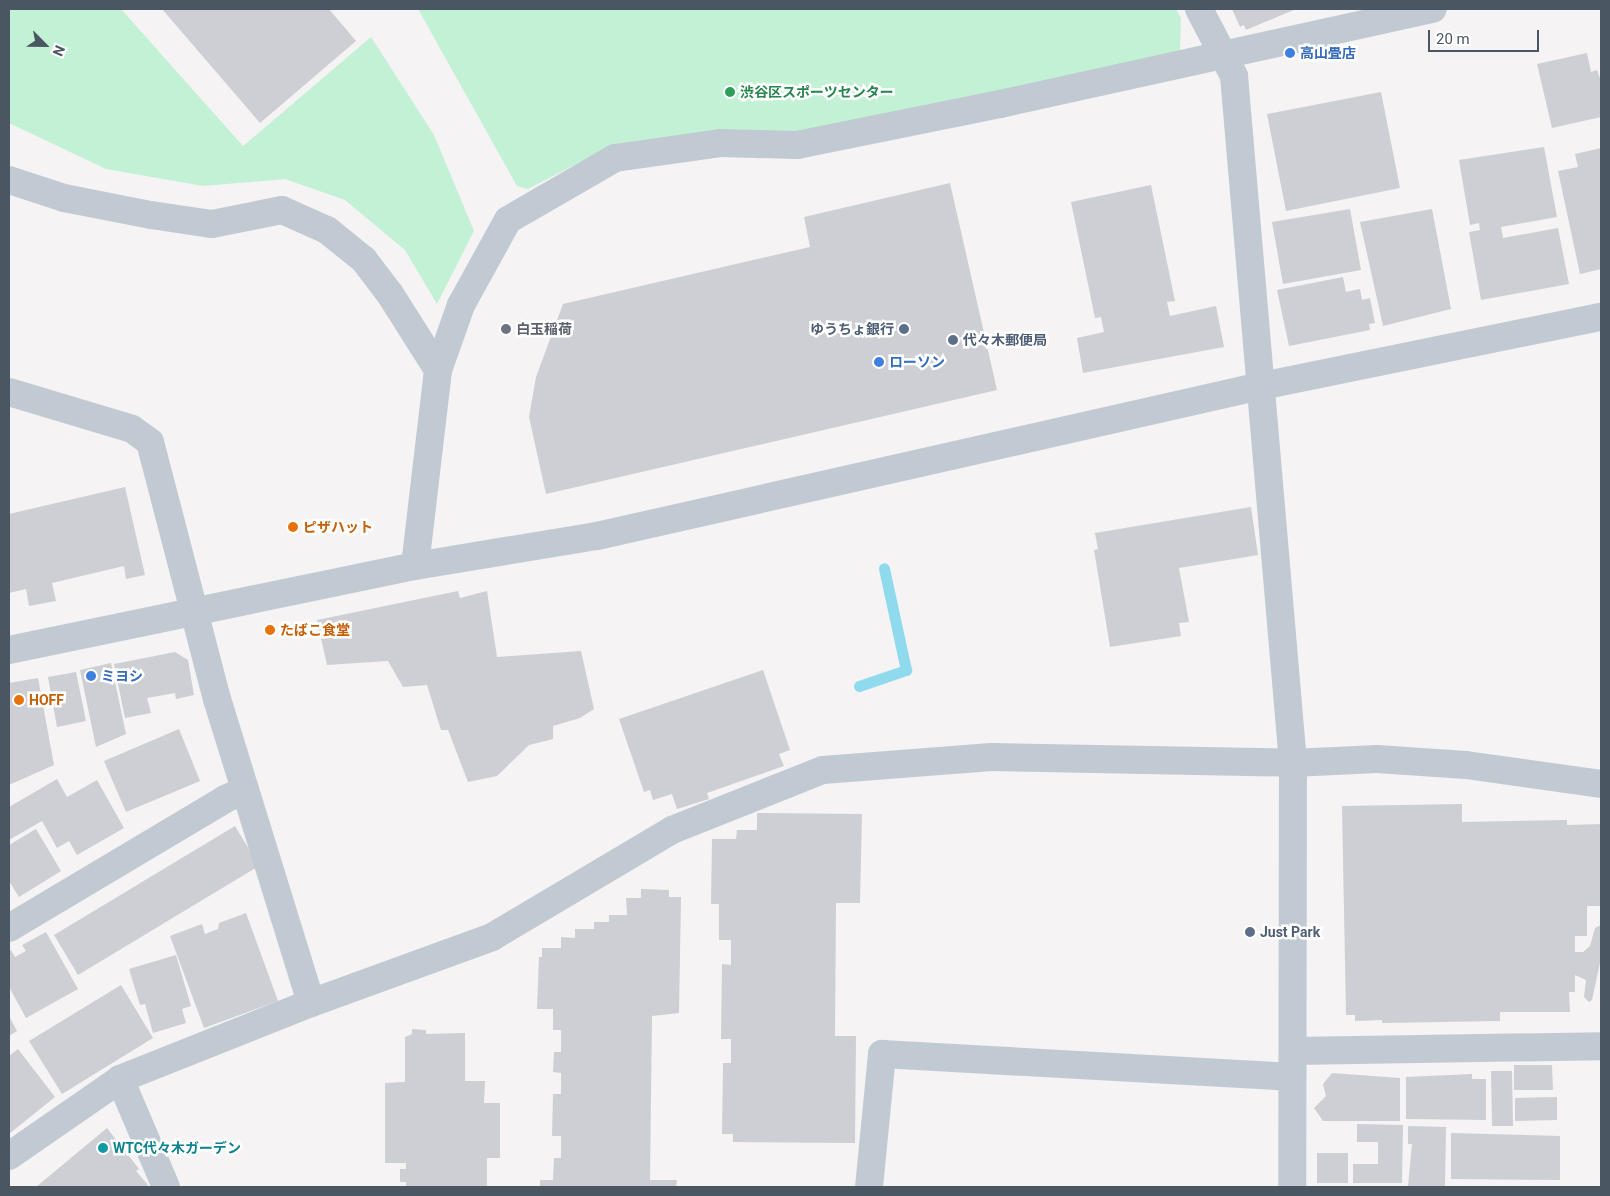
<!DOCTYPE html>
<html>
<head>
<meta charset="utf-8">
<style>
	body { margin:0 }
	#map { position:relative; width:1610px; height:1196px; overflow:hidden; background:#f5f3f3; font-family:Roboto,"Noto Sans JP",sans-serif }
	div>[style] { position:absolute }
	[style*='--x'] { left:calc(var(--x)*1px); top:calc(var(--y)*1px); width:calc(var(--w)*1px); rotate:calc(var(--a)*1deg) }
	.green>* { inset:0; background:#c3f1d5 }
	.stream>* { height:11px; margin:-5.5px; padding:0 5.5px; transform-origin:5.5px; border-radius:5.5px; background:#90daee }
	.building>* { inset:0; background:#cdcfd5 }
	.minor>* { height:28px; margin:-14px; padding:0 14px; transform-origin:14px; border-radius:14px; background:#c1cad2 }
	.tertiary>* { height:28px; margin:-14px; padding:0 14px; transform-origin:14px; border-radius:14px; background:#c1cad2 }
	.dots>* { width:14px; height:14px; translate:-50% -50%; box-sizing:border-box; border:2px solid #fff; border-radius:50% }
	span { translate:-50% -50%; white-space:nowrap; text-align:center; line-height:1.15; -webkit-text-stroke:5px #fff; paint-order:stroke }
	.shop-label { font-size:14px; color:#366cbe; font-weight:700 }
	.left { translate:0 -50%; text-align:left }
	.leisure-label { font-size:14px; color:#27864d; font-weight:700 }
	.worship-label { font-size:14px; color:#5b616d; font-weight:700 }
	.service-label { font-size:14px; color:#4e5e75; font-weight:700 }
	.right { translate:-100% -50%; text-align:right }
	.food-label { font-size:14px; color:#c56008; font-weight:700 }
	.culture-label { font-size:14px; color:#0d838f; font-weight:700 }
	.frame { position:absolute; inset:0; border:10px solid #4a5661; pointer-events:none }
	.north { position:absolute; left:20px; top:20px; width:50px; height:50px; -webkit-text-stroke:4px #fff; paint-order:stroke; rotate:113deg; font-size:14px; font-weight:700; line-height:20px; text-align:center; color:#4a5661 }
	.north::after { content:''; display:block; margin:auto; width:18px; height:22px; background:#4a5661; clip-path:polygon(50% 0,100% 100%,50% 72%,0 100%) }
	.scale { position:absolute; left:1428px; top:30px; width:111px; height:22px; box-sizing:border-box; border:2px solid #4a5661; border-top:0; padding-left:6px; font-size:15px; line-height:18px; white-space:nowrap; color:#4a5661; -webkit-text-stroke:4px #fff; paint-order:stroke }
</style>
</head>
<body>
<div id="map">
	<div class="green">
		<div style="clip-path:polygon(9px 9px,121px 9px,243px 146px,371px 37px,434px 135px,474px 231px,437px 304px,405px 250px,345px 200px,285px 179px,203px 186px,106px 169px,9px 123px)"></div>
		<div style="clip-path:polygon(418px 9px,1176px 9px,1181px 18px,1180px 52px,799px 135px,613px 145px,528px 189px,517px 186px)"></div>
	</div>
	<div class="stream">
		<div style="--x:859;--y:686;--w:50;--a:-18.8"></div>
		<div style="--x:906;--y:670;--w:104;--a:-102.2"></div>
	</div>
	<div class="building">
		<div style="clip-path:polygon(162px 9px,329px 9px,356px 41px,260px 123px)"></div>
		<div style="clip-path:polygon(1232px 9px,1296px 9px,1246px 30px,1244px 25px,1240px 27px)"></div>
		<div style="clip-path:polygon(1587px 53px,1591px 72px,1597px 70px,1601px 81px,1601px 117px,1552px 128px,1537px 64px)"></div>
		<div style="clip-path:polygon(1381px 92px,1400px 188px,1286px 211px,1267px 114px)"></div>
		<div style="clip-path:polygon(1544px 147px,1557px 217px,1501px 227px,1503px 238px,1558px 228px,1569px 284px,1481px 300px,1469px 232px,1480px 230px,1479px 223px,1470px 225px,1459px 160px)"></div>
		<div style="clip-path:polygon(1601px 148px,1601px 269px,1580px 274px,1558px 171px,1578px 167px,1575px 154px)"></div>
		<div style="clip-path:polygon(950px 183px,997px 390px,546px 494px,529px 417px,536px 377px,563px 304px,810px 247px,804px 217px)"></div>
		<div style="clip-path:polygon(1151px 185px,1175px 301px,1167px 302px,1170px 316px,1216px 306px,1224px 347px,1083px 373px,1077px 338px,1104px 332px,1101px 317px,1095px 318px,1071px 202px)"></div>
		<div style="clip-path:polygon(1350px 209px,1361px 270px,1283px 284px,1272px 222px)"></div>
		<div style="clip-path:polygon(1432px 209px,1451px 309px,1383px 326px,1360px 222px)"></div>
		<div style="clip-path:polygon(1343px 277px,1346px 292px,1360px 289px,1362px 300px,1370px 298px,1375px 323px,1369px 324px,1370px 330px,1289px 346px,1277px 290px)"></div>
		<div style="clip-path:polygon(125px 487px,145px 575px,126px 579px,124px 566px,52px 583px,56px 601px,29px 606px,26px 589px,9px 593px,9px 514px)"></div>
		<div style="clip-path:polygon(1251px 507px,1258px 555px,1179px 568px,1189px 622px,1179px 623px,1181px 636px,1110px 647px,1094px 550px,1098px 549px,1095px 533px)"></div>
		<div style="clip-path:polygon(458px 591px,460px 598px,487px 591px,497px 657px,581px 651px,594px 709px,580px 718px,553px 726px,553px 739px,529px 745px,497px 776px,468px 782px,448px 730px,441px 730px,427px 685px,403px 687px,388px 661px,327px 665px,317px 620px)"></div>
		<div style="clip-path:polygon(175px 652px,188px 660px,194px 695px,176px 699px,175px 693px,147px 698px,151px 713px,125px 718px,114px 664px)"></div>
		<div style="clip-path:polygon(111px 663px,126px 734px,96px 747px,80px 670px)"></div>
		<div style="clip-path:polygon(763px 670px,790px 750px,779px 754px,784px 766px,707px 793px,709px 799px,677px 809px,672px 794px,653px 800px,650px 790px,644px 792px,619px 719px)"></div>
		<div style="clip-path:polygon(76px 672px,86px 721px,57px 727px,48px 677px)"></div>
		<div style="clip-path:polygon(38px 678px,54px 765px,9px 785px,9px 683px)"></div>
		<div style="clip-path:polygon(179px 729px,200px 781px,126px 812px,104px 761px)"></div>
		<div style="clip-path:polygon(57px 779px,67px 797px,97px 780px,124px 828px,77px 855px,69px 841px,57px 848px,42px 821px,9px 840px,9px 807px)"></div>
		<div style="clip-path:polygon(1462px 804px,1462px 822px,1567px 820px,1567px 825px,1601px 824px,1601px 906px,1587px 906px,1587px 936px,1575px 936px,1575px 952px,1583px 952px,1590px 946px,1595px 928px,1601px 925px,1601px 958px,1592px 1000px,1589px 1002px,1584px 997px,1586px 980px,1575px 975px,1575px 992px,1569px 992px,1570px 1012px,1500px 1012px,1500px 1021px,1382px 1023px,1382px 1020px,1355px 1021px,1355px 1015px,1346px 1015px,1342px 806px)"></div>
		<div style="clip-path:polygon(757px 813px,862px 814px,860px 903px,836px 903px,835px 1036px,856px 1036px,855px 1143px,733px 1142px,733px 1134px,722px 1134px,723px 1063px,731px 1063px,731px 1039px,721px 1039px,722px 964px,731px 965px,731px 940px,719px 940px,719px 904px,711px 904px,712px 839px,736px 839px,737px 830px,757px 830px)"></div>
		<div style="clip-path:polygon(235px 826px,259px 866px,78px 975px,54px 935px)"></div>
		<div style="clip-path:polygon(36px 829px,61px 871px,19px 897px,9px 881px,9px 845px)"></div>
		<div style="clip-path:polygon(641px 889px,669px 890px,669px 897px,681px 897px,679px 1013px,652px 1016px,650px 1180px,677px 1180px,676px 1187px,540px 1187px,540px 1180px,553px 1180px,554px 1158px,561px 1158px,561px 1136px,552px 1136px,553px 1094px,561px 1094px,561px 1073px,553px 1072px,554px 1052px,561px 1052px,561px 1030px,553px 1030px,553px 1009px,537px 1009px,539px 957px,542px 957px,542px 948px,561px 948px,561px 937px,575px 938px,575px 929px,594px 929px,594px 922px,609px 922px,609px 915px,627px 915px,626px 898px,641px 898px)"></div>
		<div style="clip-path:polygon(246px 913px,278px 1001px,204px 1028px,170px 936px,202px 924px,205px 934px,218px 929px,219px 923px)"></div>
		<div style="clip-path:polygon(46px 932px,78px 989px,26px 1018px,9px 987px,9px 952px,11px 950px,15px 957px,26px 951px,22px 945px)"></div>
		<div style="clip-path:polygon(176px 955px,191px 1006px,182px 1009px,186px 1023px,153px 1033px,145px 1004px,140px 1005px,129px 969px)"></div>
		<div style="clip-path:polygon(121px 985px,153px 1038px,62px 1094px,29px 1041px)"></div>
		<div style="clip-path:polygon(9px 1016px,17px 1031px,9px 1036px)"></div>
		<div style="clip-path:polygon(412px 1029px,426px 1030px,426px 1034px,465px 1033px,465px 1081px,485px 1081px,484px 1103px,500px 1103px,500px 1158px,487px 1158px,487px 1187px,406px 1187px,406px 1182px,400px 1182px,400px 1169px,406px 1169px,406px 1163px,385px 1163px,385px 1083px,405px 1082px,405px 1037px,412px 1034px)"></div>
		<div style="clip-path:polygon(18px 1049px,55px 1097px,9px 1134px,9px 1056px)"></div>
		<div style="clip-path:polygon(1514px 1065px,1552px 1065px,1553px 1090px,1514px 1090px)"></div>
		<div style="clip-path:polygon(1491px 1071px,1512px 1071px,1513px 1126px,1492px 1126px)"></div>
		<div style="clip-path:polygon(1332px 1073px,1400px 1078px,1400px 1121px,1323px 1121px,1314px 1108px,1326px 1096px,1323px 1084px)"></div>
		<div style="clip-path:polygon(1472px 1074px,1472px 1079px,1486px 1079px,1486px 1120px,1406px 1119px,1406px 1077px)"></div>
		<div style="clip-path:polygon(1557px 1097px,1557px 1120px,1515px 1121px,1515px 1098px)"></div>
		<div style="clip-path:polygon(1357px 1124px,1403px 1125px,1402px 1183px,1353px 1183px,1353px 1164px,1378px 1164px,1378px 1142px,1357px 1142px)"></div>
		<div style="clip-path:polygon(1408px 1126px,1446px 1127px,1445px 1186px,1408px 1186px,1412px 1144px,1408px 1144px)"></div>
		<div style="clip-path:polygon(107px 1128px,139px 1169px,136px 1171px,148px 1185px,146px 1187px,36px 1187px)"></div>
		<div style="clip-path:polygon(1451px 1133px,1560px 1136px,1560px 1180px,1451px 1179px)"></div>
		<div style="clip-path:polygon(1317px 1153px,1348px 1153px,1348px 1183px,1317px 1183px)"></div>
	</div>
	<div class="minor">
		<div style="--x:1199;--y:9;--w:76;--a:62.4"></div>
		<div style="--x:1234;--y:76;--w:690;--a:85.09"></div>
		<div style="--x:1293;--y:763;--w:424;--a:90.1"></div>
		<div style="--x:9;--y:180;--w:58;--a:18.1"></div>
		<div style="--x:64;--y:198;--w:89;--a:11.1"></div>
		<div style="--x:151;--y:215;--w:62;--a:8.4"></div>
		<div style="--x:212;--y:224;--w:71;--a:-11.3"></div>
		<div style="--x:282;--y:210;--w:49;--a:24"></div>
		<div style="--x:327;--y:230;--w:48;--a:39"></div>
		<div style="--x:364;--y:260;--w:43;--a:52.6"></div>
		<div style="--x:390;--y:294;--w:90;--a:57.7"></div>
		<div style="--x:9;--y:392;--w:128;--a:16.7"></div>
		<div style="--x:132;--y:429;--w:22;--a:36"></div>
		<div style="--x:150;--y:442;--w:266;--a:75.4"></div>
		<div style="--x:217;--y:699;--w:318;--a:72.8"></div>
		<div style="--x:415;--y:566;--w:197;--a:-83.3"></div>
		<div style="--x:438;--y:370;--w:69;--a:-70.5"></div>
		<div style="--x:461;--y:305;--w:97;--a:-61.1"></div>
		<div style="--x:508;--y:220;--w:124;--a:-30.1"></div>
		<div style="--x:615;--y:158;--w:106;--a:-8.1"></div>
		<div style="--x:720;--y:143;--w:77;--a:1.5"></div>
		<div style="--x:797;--y:145;--w:207;--a:-11.4"></div>
		<div style="--x:1000;--y:104;--w:443;--a:-12.4"></div>
		<div style="--x:9;--y:928;--w:252;--a:-30.8"></div>
		<div style="--x:225;--y:799;--w:22;--a:-24"></div>
		<div style="--x:1294;--y:1051;--w:307;--a:-0.9"></div>
		<div style="--x:120;--y:1079;--w:117;--a:66.9"></div>
		<div style="--x:9;--y:1156;--w:135;--a:-34.7"></div>
		<div style="--x:120;--y:1079;--w:206;--a:-21.7"></div>
		<div style="--x:311;--y:1003;--w:193;--a:-20"></div>
		<div style="--x:492;--y:937;--w:209;--a:-30.7"></div>
		<div style="--x:672;--y:830;--w:162;--a:-21.7"></div>
		<div style="--x:823;--y:770;--w:169;--a:-4.4"></div>
		<div style="--x:992;--y:757;--w:301;--a:1.1"></div>
		<div style="--x:1293;--y:763;--w:84;--a:-2.7"></div>
		<div style="--x:1377;--y:759;--w:89;--a:3.9"></div>
		<div style="--x:1466;--y:765;--w:136;--a:8"></div>
		<div style="--x:869;--y:1187;--w:134;--a:-84.4"></div>
		<div style="--x:882;--y:1054;--w:411;--a:3.2"></div>
	</div>
	<div class="tertiary">
		<div style="--x:9;--y:650;--w:415;--a:-11.7"></div>
		<div style="--x:415;--y:566;--w:184;--a:-9.4"></div>
		<div style="--x:597;--y:536;--w:681;--a:-12.73"></div>
		<div style="--x:1261;--y:386;--w:347;--a:-11.5"></div>
	</div>
	<div class="dots">
		<div style="left:1290px;top:53px;background:#3f7fe0"></div>
		<div style="left:730px;top:92px;background:#2e9e5b"></div>
		<div style="left:506px;top:329px;background:#6b7280"></div>
		<div style="left:904px;top:329px;background:#5c6f8a"></div>
		<div style="left:953px;top:340px;background:#5c6f8a"></div>
		<div style="left:879px;top:362px;background:#3f7fe0"></div>
		<div style="left:293px;top:527px;background:#e8710a"></div>
		<div style="left:270px;top:630px;background:#e8710a"></div>
		<div style="left:91px;top:676px;background:#3f7fe0"></div>
		<div style="left:19px;top:700px;background:#e8710a"></div>
		<div style="left:1250px;top:932px;background:#5c6f8a"></div>
		<div style="left:103px;top:1148px;background:#0f9aa8"></div>
	</div>
	<div class="shop-label">
		<span class="left" style="left:1300px;top:53px">高山畳店</span>
		<span class="left" style="left:889px;top:362px">ローソン</span>
		<span class="left" style="left:101px;top:676px">ミヨシ</span>
	</div>
	<div class="leisure-label">
		<span class="left" style="left:740px;top:92px">渋谷区スポーツセンター</span>
	</div>
	<div class="worship-label">
		<span class="left" style="left:516px;top:329px">白玉稲荷</span>
	</div>
	<div class="service-label">
		<span class="right" style="left:894px;top:329px">ゆうちょ銀行</span>
		<span class="left" style="left:963px;top:340px">代々木郵便局</span>
		<span class="left" style="left:1260px;top:932px">Just Park</span>
	</div>
	<div class="food-label">
		<span class="left" style="left:303px;top:527px">ピザハット</span>
		<span class="left" style="left:280px;top:630px">たばこ食堂</span>
		<span class="left" style="left:29px;top:700px">HOFF</span>
	</div>
	<div class="culture-label">
		<span class="left" style="left:113px;top:1148px">WTC代々木ガーデン</span>
	</div>
	<div class="frame"></div>
	<div class="north">N</div>
	<div class="scale">20 m</div>
</div>
</body>
</html>
